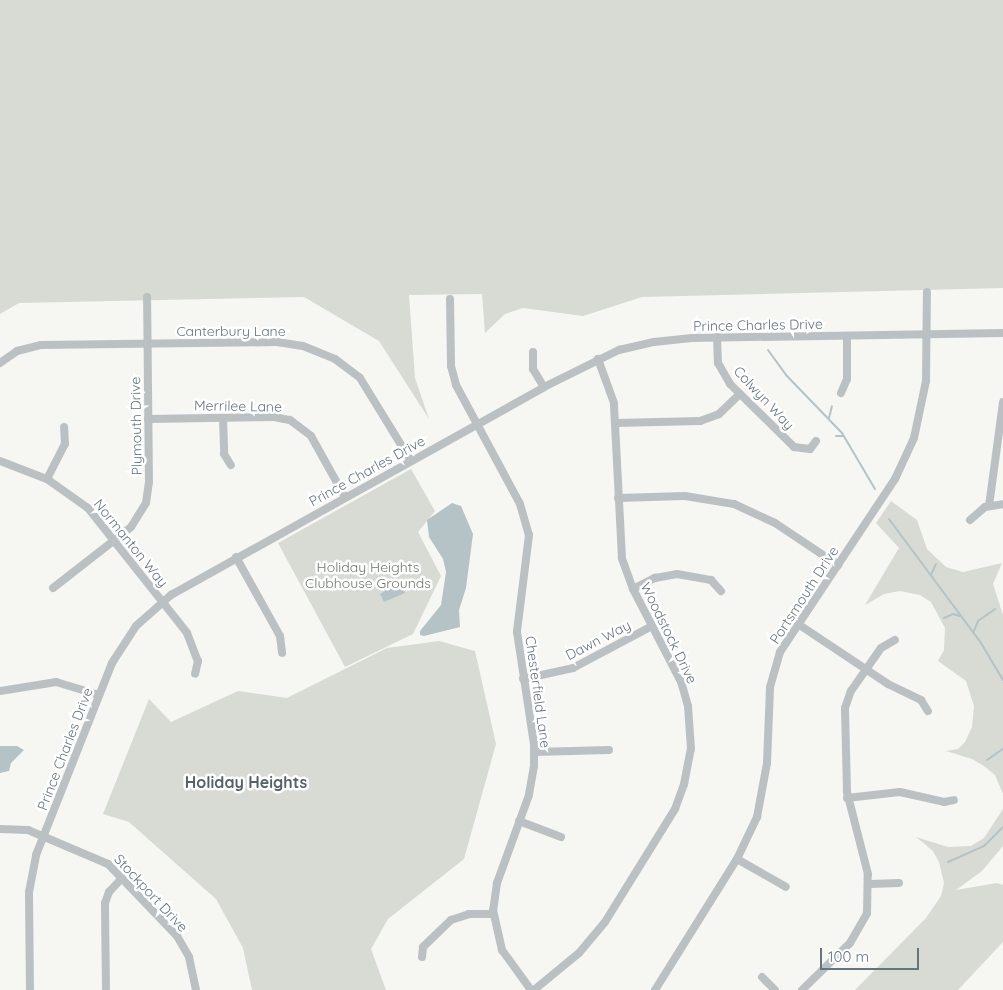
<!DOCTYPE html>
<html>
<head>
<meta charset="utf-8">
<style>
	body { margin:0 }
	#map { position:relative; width:1003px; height:990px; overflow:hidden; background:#f6f6f3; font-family:Quicksand,sans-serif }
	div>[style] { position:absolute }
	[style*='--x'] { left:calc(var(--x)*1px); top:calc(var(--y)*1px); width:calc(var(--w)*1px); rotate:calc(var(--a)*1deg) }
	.green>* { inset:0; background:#d7dbd3 }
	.water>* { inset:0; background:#b6c3c6 }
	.stream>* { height:2px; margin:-1px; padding:0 1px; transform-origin:1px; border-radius:1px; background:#b6c3c6 }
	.minor>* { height:8px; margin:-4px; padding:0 4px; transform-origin:4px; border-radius:4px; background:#bbc1c3 }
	span { translate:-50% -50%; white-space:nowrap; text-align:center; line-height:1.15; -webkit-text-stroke:5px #fff; paint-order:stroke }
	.street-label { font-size:14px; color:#64757c }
	.park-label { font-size:14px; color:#6d7a66 }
	.quarter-label { font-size:16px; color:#556268; font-weight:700 }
	.scale { position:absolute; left:820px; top:948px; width:99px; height:22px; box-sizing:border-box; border:2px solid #64757c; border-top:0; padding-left:6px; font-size:15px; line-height:18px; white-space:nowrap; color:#64757c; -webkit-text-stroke:4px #fff; paint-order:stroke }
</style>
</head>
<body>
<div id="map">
	<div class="green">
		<div style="clip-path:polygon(0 0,1003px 0,1003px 288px,642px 297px,583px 316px,523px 308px,505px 314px,485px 333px,482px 294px,409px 295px,415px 378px,429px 419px,379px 341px,304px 297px,19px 303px,0 314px)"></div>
		<div style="clip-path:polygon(411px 469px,435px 511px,418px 532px,441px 576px,413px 634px,345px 667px,278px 543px)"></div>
		<div style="clip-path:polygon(891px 501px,917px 520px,927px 549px,946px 567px,963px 572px,1002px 563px,993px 584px,1003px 615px,1003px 794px,995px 775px,984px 766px,972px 759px,946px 751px,958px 749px,965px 742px,972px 727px,974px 706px,966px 681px,938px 661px,944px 650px,945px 628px,931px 602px,920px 595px,900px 591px,884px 594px,865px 605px,899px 548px,876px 523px)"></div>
		<div style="clip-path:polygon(439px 641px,475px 651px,496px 744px,464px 859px,388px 919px,371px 949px,386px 990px,252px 990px,243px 948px,216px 899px,129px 822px,103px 814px,149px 699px,171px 722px,238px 691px,287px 698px,387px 648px)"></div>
		<div style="clip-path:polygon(1003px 809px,1003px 846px,982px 871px,956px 890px,997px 883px,1003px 885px,1003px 942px,958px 990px,855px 990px,926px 918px,941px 896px,944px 883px,939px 862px,933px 851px,916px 837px,948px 847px,971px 846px,984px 838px)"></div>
	</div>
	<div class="water">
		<div style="clip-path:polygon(452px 503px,461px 506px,473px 534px,466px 588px,459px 610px,460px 627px,424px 636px,420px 635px,420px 631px,441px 605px,446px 572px,443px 559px,429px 537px,427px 520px)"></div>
		<div style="clip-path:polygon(399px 582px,405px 593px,384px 602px,380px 594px)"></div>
		<div style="clip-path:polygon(0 746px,17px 746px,24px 750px,11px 763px,9px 771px,0 773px)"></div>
	</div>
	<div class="stream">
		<div style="--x:768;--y:350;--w:31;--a:54"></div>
		<div style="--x:786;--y:375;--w:81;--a:46"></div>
		<div style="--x:842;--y:433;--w:65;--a:59.5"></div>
		<div style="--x:829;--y:418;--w:12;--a:-76"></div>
		<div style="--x:836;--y:436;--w:7;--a:0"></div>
		<div style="--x:889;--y:519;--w:154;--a:53.4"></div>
		<div style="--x:981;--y:643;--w:43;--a:59.3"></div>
		<div style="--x:931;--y:575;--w:12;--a:-66"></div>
		<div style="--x:944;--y:618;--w:10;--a:-24"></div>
		<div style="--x:953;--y:614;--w:7;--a:16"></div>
		<div style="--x:974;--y:631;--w:11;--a:-68"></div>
		<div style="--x:978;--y:621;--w:21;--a:-35"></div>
		<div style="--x:987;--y:760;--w:19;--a:-35"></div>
		<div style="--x:948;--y:862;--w:39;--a:-24"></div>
		<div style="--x:984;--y:846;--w:27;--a:-45"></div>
	</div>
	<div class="minor">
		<div style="--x:450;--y:299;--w:67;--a:89.1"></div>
		<div style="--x:451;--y:366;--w:20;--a:75"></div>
		<div style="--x:456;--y:385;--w:135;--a:61.7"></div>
		<div style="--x:520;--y:504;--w:32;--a:74"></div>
		<div style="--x:529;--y:535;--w:98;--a:97.1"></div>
		<div style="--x:517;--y:632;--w:114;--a:81.4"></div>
		<div style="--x:534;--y:745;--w:21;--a:90"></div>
		<div style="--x:534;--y:766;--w:29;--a:100"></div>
		<div style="--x:529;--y:795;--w:94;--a:110"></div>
		<div style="--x:497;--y:883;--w:27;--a:98"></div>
		<div style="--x:493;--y:910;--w:41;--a:77.3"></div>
		<div style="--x:502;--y:950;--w:49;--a:54.1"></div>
		<div style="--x:717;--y:337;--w:26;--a:88"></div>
		<div style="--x:718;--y:363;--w:24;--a:60"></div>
		<div style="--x:730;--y:384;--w:90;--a:44.5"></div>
		<div style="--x:794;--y:447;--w:16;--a:7"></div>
		<div style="--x:810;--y:449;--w:10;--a:-53"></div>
		<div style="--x:533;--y:352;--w:17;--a:90"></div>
		<div style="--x:533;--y:369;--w:21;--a:59"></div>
		<div style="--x:0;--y:363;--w:21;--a:-35"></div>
		<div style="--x:17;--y:351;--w:25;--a:-14"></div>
		<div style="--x:41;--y:345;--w:236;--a:-0.7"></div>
		<div style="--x:277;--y:342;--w:26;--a:9"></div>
		<div style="--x:303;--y:346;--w:35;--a:22"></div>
		<div style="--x:335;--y:359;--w:31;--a:37"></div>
		<div style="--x:360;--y:378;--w:97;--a:58.4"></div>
		<div style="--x:841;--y:393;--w:15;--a:-67"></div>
		<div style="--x:847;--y:379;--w:43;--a:-90"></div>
		<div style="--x:223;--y:418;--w:36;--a:88"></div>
		<div style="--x:224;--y:454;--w:13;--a:58"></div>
		<div style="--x:148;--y:419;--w:126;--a:-0.9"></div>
		<div style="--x:274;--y:417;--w:16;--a:11"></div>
		<div style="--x:290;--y:420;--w:26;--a:37"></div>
		<div style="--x:311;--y:436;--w:70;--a:60.9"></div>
		<div style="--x:615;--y:423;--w:85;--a:-1.3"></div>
		<div style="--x:700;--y:421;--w:20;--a:-20"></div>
		<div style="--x:719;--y:414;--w:29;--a:-44"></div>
		<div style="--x:0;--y:461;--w:50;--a:21"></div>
		<div style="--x:47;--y:479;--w:50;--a:35.3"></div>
		<div style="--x:88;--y:508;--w:159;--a:51.6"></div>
		<div style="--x:187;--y:633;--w:30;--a:69"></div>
		<div style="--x:198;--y:661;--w:13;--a:103"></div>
		<div style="--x:47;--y:479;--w:39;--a:-63"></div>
		<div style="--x:65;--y:444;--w:17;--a:-93"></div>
		<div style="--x:618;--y:498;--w:67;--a:-1.7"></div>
		<div style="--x:685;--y:496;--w:50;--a:9.3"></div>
		<div style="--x:734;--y:504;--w:45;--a:24.9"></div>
		<div style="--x:775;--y:523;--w:76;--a:33.7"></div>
		<div style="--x:989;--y:506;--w:105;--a:-82.3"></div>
		<div style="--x:970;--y:520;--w:20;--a:-41"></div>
		<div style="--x:985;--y:507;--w:18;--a:-9"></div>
		<div style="--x:236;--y:557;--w:90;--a:60.9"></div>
		<div style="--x:280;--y:636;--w:17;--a:83"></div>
		<div style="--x:53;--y:588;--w:99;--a:-38"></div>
		<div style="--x:131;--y:527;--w:28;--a:-58"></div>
		<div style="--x:146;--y:503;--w:21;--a:-82"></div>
		<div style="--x:149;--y:482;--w:185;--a:-90.6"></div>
		<div style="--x:633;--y:589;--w:25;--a:-27"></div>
		<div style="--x:655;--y:578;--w:22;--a:-10"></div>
		<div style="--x:677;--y:574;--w:35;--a:10"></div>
		<div style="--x:711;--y:580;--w:15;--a:48"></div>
		<div style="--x:798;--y:624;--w:108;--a:33.7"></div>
		<div style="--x:888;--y:684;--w:37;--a:26"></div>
		<div style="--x:921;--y:700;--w:13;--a:58"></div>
		<div style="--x:523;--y:679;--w:51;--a:-12.4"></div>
		<div style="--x:573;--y:668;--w:89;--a:-28"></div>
		<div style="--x:0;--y:691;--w:57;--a:-9.1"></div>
		<div style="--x:56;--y:682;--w:45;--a:16.8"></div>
		<div style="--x:534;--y:752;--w:75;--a:-1.5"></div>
		<div style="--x:847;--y:798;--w:53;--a:-6.5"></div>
		<div style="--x:900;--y:792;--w:45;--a:12.8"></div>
		<div style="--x:944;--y:802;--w:10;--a:-11"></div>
		<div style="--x:519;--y:821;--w:45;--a:20.9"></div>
		<div style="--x:0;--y:829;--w:28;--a:2"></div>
		<div style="--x:28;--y:830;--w:87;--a:23"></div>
		<div style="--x:108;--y:864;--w:100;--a:46.2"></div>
		<div style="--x:177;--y:936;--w:24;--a:60"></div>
		<div style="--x:189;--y:957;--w:34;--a:78"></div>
		<div style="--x:737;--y:859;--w:56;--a:29.7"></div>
		<div style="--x:870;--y:884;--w:29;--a:-2"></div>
		<div style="--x:422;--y:957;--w:10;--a:-84"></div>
		<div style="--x:423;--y:947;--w:39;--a:-44"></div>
		<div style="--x:451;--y:920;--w:19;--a:-18"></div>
		<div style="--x:469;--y:914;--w:24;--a:0"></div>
		<div style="--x:762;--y:977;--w:18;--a:45"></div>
		<div style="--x:30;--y:990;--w:98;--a:-90.6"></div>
		<div style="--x:29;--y:892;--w:38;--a:-79"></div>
		<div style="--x:36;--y:855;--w:206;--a:-68.4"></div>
		<div style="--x:112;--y:663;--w:44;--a:-57"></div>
		<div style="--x:136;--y:626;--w:47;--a:-41.5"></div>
		<div style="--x:171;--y:595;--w:427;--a:-29.1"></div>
		<div style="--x:544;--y:387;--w:84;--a:-26.3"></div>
		<div style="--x:619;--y:350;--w:36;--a:-13"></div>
		<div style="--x:654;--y:342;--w:38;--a:-6"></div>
		<div style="--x:692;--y:338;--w:311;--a:-0.9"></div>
		<div style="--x:106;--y:990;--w:87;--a:-90.7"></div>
		<div style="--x:105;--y:903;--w:12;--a:-70"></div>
		<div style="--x:109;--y:892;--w:19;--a:-47"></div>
		<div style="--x:534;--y:990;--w:58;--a:-39.4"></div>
		<div style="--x:579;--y:953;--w:40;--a:-50"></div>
		<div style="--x:605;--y:922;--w:133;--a:-58.2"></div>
		<div style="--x:675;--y:809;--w:27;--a:-70"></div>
		<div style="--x:684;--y:784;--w:36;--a:-79"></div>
		<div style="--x:691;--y:749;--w:43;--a:-94"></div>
		<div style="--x:688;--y:706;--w:25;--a:-106"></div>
		<div style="--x:681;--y:682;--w:105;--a:-117.3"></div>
		<div style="--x:633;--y:589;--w:33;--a:-110"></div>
		<div style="--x:622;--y:558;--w:155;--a:-93"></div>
		<div style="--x:614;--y:403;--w:47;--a:-110"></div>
		<div style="--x:655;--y:990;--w:155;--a:-58"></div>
		<div style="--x:737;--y:859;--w:47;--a:-64.5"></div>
		<div style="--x:757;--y:817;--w:55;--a:-79.5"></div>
		<div style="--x:767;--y:763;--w:76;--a:-87.7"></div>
		<div style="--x:770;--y:687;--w:36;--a:-74"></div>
		<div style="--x:780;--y:652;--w:208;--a:-56.4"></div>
		<div style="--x:895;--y:479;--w:45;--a:-65.1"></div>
		<div style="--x:914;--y:438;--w:58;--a:-78.1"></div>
		<div style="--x:926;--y:381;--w:89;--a:-89.4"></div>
		<div style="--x:802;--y:990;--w:67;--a:-44.4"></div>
		<div style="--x:850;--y:943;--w:34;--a:-60"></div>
		<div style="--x:867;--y:913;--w:39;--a:-89"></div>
		<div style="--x:868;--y:874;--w:85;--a:-104.4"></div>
		<div style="--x:847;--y:792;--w:84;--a:-91.4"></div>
		<div style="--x:845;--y:708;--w:18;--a:-71"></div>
		<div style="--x:851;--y:691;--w:52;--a:-55.1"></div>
		<div style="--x:881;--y:648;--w:16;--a:-30"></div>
	</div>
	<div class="street-label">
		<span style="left:758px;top:325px;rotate:-1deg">Prince Charles Drive</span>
		<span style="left:231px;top:331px">Canterbury Lane</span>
		<span style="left:764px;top:398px;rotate:47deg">Colwyn Way</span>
		<span style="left:238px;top:406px;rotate:1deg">Merrilee Lane</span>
		<span style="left:136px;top:426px;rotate:-91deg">Plymouth Drive</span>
		<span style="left:367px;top:471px;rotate:-29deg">Prince Charles Drive</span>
		<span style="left:131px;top:543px;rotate:51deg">Normanton Way</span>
		<span style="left:804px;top:595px;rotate:-57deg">Portsmouth Drive</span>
		<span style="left:669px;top:633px;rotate:64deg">Woodstock Drive</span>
		<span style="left:598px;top:640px;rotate:-27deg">Dawn Way</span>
		<span style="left:538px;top:692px;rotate:82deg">Chesterfield Lane</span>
		<span style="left:65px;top:749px;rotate:-69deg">Prince Charles Drive</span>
		<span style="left:151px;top:893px;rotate:47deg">Stockport Drive</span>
	</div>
	<div class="park-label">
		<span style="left:368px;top:575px">Holiday Heights<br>Clubhouse Grounds</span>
	</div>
	<div class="quarter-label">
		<span style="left:246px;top:782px">Holiday Heights</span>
	</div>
	<div class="scale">100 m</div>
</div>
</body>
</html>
